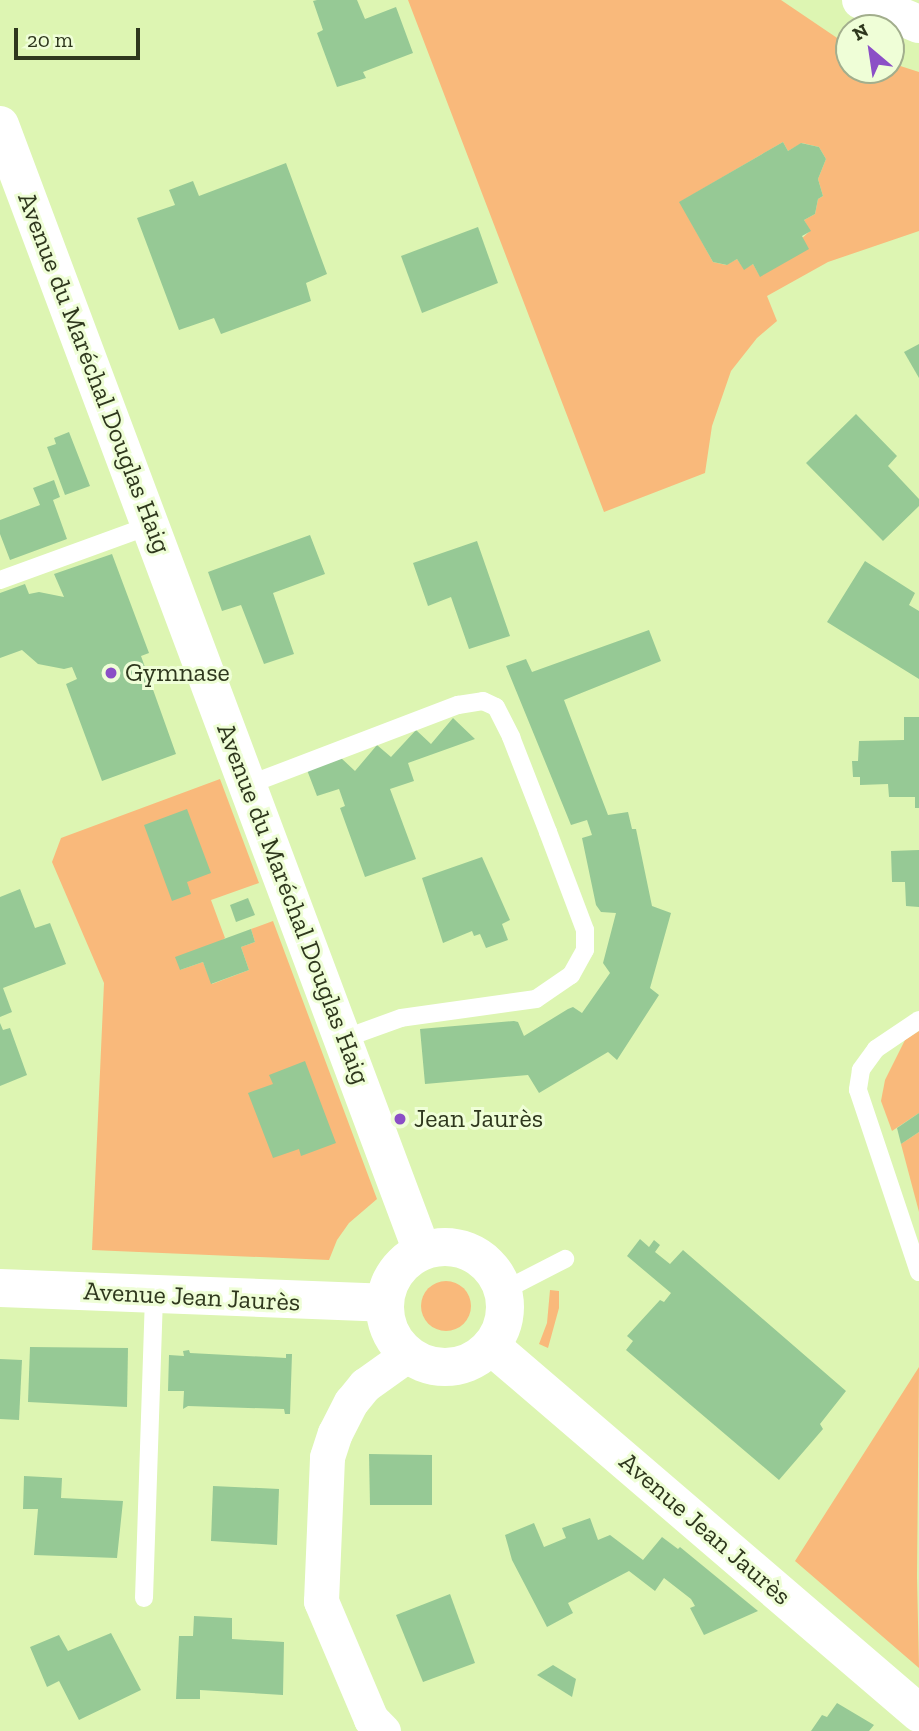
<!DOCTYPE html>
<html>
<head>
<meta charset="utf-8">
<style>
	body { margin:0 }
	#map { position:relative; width:919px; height:1731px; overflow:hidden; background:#ddf5b2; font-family:"Zilla Slab",serif }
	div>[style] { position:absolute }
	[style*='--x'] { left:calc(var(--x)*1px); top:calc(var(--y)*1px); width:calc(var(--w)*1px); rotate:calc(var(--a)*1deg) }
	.green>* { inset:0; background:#f9b97b }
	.round { border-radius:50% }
	.building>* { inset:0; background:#96c995 }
	.service>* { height:18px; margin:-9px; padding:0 9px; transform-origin:9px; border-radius:9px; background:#fff }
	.minor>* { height:35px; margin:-17.5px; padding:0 17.5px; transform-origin:17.5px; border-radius:17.5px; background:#fff }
	.tertiary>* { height:38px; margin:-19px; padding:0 19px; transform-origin:19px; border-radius:19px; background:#fff }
	.tertiary>.ring { margin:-19px; padding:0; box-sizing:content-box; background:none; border:38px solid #fff; border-radius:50% }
	.dots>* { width:19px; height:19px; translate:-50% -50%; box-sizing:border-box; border:4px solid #effed7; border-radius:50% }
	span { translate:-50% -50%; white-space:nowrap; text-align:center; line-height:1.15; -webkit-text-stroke:6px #effed7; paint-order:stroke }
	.street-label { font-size:26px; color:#2e371d }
	.poi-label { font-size:26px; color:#2e371d }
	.left { translate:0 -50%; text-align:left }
	.north { position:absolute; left:835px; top:14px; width:70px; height:70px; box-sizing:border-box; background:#effed7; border:2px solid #a2ae8d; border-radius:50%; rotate:331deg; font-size:19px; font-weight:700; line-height:28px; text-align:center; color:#2e371d }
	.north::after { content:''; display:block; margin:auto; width:24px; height:32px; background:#8b4fc6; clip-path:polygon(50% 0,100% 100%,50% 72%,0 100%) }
	.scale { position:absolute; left:14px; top:28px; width:126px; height:32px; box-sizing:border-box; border:4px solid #2e371d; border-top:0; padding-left:9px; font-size:21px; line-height:24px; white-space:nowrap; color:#2e371d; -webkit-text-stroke:5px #effed7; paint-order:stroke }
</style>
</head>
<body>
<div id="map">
	<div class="green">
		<div style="clip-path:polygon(evenodd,408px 0,781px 0,849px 46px,849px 70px,891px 70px,891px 63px,919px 72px,919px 231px,828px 262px,767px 296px,777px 321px,757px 338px,731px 371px,712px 426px,705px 473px,604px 512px,408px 0,783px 142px,788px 151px,802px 143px,819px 147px,826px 159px,818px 179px,823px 196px,818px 199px,815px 214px,804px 220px,810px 231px,760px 276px,753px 264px,744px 269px,737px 259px,726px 265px,713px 262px,680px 202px,783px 142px)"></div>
		<div style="clip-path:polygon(220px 779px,259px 883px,211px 900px,225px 938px,180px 970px,203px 962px,212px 984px,249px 970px,241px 947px,255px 942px,251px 929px,273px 921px,377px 1199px,349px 1223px,337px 1240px,329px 1260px,92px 1250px,104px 983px,52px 862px,61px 838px)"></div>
		<div style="clip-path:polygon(919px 1031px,919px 1113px,892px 1131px,881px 1101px,885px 1080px,905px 1040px)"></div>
		<div style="clip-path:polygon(919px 1132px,919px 1212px,901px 1144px)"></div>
		<div class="round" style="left:421px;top:1281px;width:50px;height:50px"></div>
		<div style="clip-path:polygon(550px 1290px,559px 1291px,559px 1308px,548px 1348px,539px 1344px,547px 1323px)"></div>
		<div style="clip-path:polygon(919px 1367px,917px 1577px,919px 1668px,795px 1561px)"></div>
	</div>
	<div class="building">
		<div style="clip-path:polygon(317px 0,357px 0,365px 19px,396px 7px,413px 53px,363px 72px,366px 78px,337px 87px,317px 33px,323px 30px,313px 1px)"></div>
		<div style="clip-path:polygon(783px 142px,788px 151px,801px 143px,819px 147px,826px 159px,818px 179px,823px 196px,818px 199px,815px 214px,804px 220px,811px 231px,802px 236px,809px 249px,760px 277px,753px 264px,744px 270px,737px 259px,727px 265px,713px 262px,679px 202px)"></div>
		<div style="clip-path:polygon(286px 163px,327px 274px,306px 283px,311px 301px,221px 334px,214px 318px,179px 330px,137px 218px,175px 205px,169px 190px,193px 181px,199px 196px)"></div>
		<div style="clip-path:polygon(478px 227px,498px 283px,422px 313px,401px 256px)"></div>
		<div style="clip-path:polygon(919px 344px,919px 378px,904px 352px)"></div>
		<div style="clip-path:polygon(856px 414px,897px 456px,888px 466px,919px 499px,919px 506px,883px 541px,806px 463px)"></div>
		<div style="clip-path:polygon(69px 432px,90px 486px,65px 495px,47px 447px,56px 444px,54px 438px)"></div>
		<div style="clip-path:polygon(54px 480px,60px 497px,53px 500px,67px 539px,10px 560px,0 534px,0 520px,40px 505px,33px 488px)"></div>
		<div style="clip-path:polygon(310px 535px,325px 574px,273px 593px,294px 654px,264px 664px,241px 605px,222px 611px,208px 572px)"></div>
		<div style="clip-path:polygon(477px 541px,510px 636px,469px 649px,451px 597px,428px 606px,413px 563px)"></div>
		<div style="clip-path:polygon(112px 554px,149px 653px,141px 656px,176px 754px,102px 781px,66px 684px,77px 679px,72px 667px,64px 669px,38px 664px,22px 650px,0 658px,0 593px,25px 584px,29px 594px,39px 592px,64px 597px,54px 574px)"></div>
		<div style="clip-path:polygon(865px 561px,915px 593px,909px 605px,919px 611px,919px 679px,827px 622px)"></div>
		<div style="clip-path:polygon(649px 630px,661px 661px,564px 700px,608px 815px,628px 812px,632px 829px,636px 829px,652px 906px,671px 913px,650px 988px,659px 995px,617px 1060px,608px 1052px,539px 1093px,528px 1075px,425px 1084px,420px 1029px,514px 1021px,518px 1022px,524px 1036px,568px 1009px,573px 1007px,582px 1013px,610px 973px,603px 963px,616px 913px,601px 912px,596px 905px,582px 838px,592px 835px,587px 820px,571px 825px,506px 666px,526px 659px,532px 672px)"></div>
		<div style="clip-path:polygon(904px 717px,919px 717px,919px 808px,915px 808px,915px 797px,889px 797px,888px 784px,860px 785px,860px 777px,853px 777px,852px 761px,858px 761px,859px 741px,904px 740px)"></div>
		<div style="clip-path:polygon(453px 718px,475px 739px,408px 763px,414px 781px,390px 789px,416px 859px,365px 877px,340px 808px,345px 806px,339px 789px,317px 796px,307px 770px,340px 757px,355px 771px,377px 745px,391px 757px,416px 730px,431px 744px)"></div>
		<div style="clip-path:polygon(187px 809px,211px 873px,187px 882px,191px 894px,172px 901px,144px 825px)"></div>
		<div style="clip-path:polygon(919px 850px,919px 907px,906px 906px,905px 882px,892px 882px,891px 851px)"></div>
		<div style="clip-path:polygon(482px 857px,510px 920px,502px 924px,508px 940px,486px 948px,480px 934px,474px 936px,472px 931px,443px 943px,422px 878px)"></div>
		<div style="clip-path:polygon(20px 889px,35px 928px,50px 923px,66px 964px,3px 988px,12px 1012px,0 1017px,0 897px)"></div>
		<div style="clip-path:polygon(248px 898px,255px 915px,236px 922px,230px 905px)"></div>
		<div style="clip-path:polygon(251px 929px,255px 942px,241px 947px,249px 970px,211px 984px,203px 962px,180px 970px,175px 957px)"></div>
		<div style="clip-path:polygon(0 1023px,3px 1030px,10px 1028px,27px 1075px,0 1086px)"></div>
		<div style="clip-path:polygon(305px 1061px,336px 1143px,301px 1156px,299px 1149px,273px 1158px,248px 1093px,273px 1084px,269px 1075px)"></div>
		<div style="clip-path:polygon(919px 1113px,919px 1132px,901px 1144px,897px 1128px)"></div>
		<div style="clip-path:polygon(640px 1239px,649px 1247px,654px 1240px,660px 1245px,655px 1252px,670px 1264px,683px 1250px,846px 1391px,820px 1424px,823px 1429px,779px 1480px,626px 1350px,633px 1341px,627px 1336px,660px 1300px,664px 1302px,671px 1293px,627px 1256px)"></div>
		<div style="clip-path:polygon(30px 1347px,128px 1348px,127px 1407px,28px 1402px)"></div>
		<div style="clip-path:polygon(189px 1350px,190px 1353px,286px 1358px,286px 1354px,292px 1354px,290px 1414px,285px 1414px,284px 1409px,188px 1406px,183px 1409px,184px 1391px,168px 1391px,169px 1355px,184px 1356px,183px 1351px)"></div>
		<div style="clip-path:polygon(0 1359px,22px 1360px,19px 1420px,0 1419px)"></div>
		<div style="clip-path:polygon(369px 1454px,432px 1455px,432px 1505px,370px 1505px)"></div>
		<div style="clip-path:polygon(24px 1476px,62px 1478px,61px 1498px,123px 1501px,117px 1558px,34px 1555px,38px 1509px,23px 1509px)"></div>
		<div style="clip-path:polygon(213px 1486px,279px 1489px,277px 1545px,211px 1541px)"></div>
		<div style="clip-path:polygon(590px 1518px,598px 1540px,610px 1535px,643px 1560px,662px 1537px,678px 1549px,680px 1547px,758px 1611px,704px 1635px,690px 1608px,695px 1606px,691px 1599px,664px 1578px,655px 1591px,629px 1571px,568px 1603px,573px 1613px,547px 1627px,512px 1560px,505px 1535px,534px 1523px,544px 1547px,566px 1538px,562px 1528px)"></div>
		<div style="clip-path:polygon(450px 1594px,475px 1663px,423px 1682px,396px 1615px)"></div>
		<div style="clip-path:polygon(194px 1616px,232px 1618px,232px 1639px,284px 1642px,283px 1695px,200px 1690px,200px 1699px,176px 1699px,179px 1636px,193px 1636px)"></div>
		<div style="clip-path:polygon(111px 1633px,141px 1690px,79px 1720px,59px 1681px,47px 1687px,30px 1647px,59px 1635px,68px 1651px)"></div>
		<div style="clip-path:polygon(553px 1665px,576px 1679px,572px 1697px,537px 1675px)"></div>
		<div style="clip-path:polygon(837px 1703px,874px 1725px,869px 1731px,811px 1731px,822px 1715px,827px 1717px)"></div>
	</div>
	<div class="service">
		<div style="--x:0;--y:580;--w:161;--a:-20"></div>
		<div style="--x:248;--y:785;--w:225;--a:-20.9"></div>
		<div style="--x:458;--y:705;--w:25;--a:-9"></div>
		<div style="--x:483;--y:701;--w:14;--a:25"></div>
		<div style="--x:496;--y:707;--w:34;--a:63"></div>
		<div style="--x:511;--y:737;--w:102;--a:68.7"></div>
		<div style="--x:548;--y:832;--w:105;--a:69.3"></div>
		<div style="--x:585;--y:930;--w:20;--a:90"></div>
		<div style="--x:585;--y:950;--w:29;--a:119"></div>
		<div style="--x:571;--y:975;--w:42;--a:145.6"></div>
		<div style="--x:536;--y:999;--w:136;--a:172"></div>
		<div style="--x:401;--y:1018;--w:62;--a:160.1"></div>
		<div style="--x:919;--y:1020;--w:52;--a:146"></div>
		<div style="--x:876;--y:1049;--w:26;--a:126"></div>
		<div style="--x:861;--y:1070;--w:20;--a:99"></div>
		<div style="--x:858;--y:1090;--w:192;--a:71.5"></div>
		<div style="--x:503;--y:1291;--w:70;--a:-27.3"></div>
		<div style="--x:144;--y:1598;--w:303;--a:-88.1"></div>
	</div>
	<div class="minor">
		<div style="--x:383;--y:1731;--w:17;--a:-135"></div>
		<div style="--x:371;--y:1719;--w:128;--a:-113"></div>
		<div style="--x:321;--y:1601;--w:144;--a:-87.6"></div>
		<div style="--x:327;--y:1457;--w:25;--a:-72"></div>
		<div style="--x:335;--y:1433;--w:35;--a:-63"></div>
		<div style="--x:351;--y:1402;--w:22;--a:-51"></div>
		<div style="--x:365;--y:1385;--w:52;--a:-35.5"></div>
	</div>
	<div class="tertiary">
		<div style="--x:861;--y:0;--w:63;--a:22.5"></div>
		<div style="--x:0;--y:125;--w:1202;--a:69.46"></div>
		<div class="ring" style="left:385px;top:1247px;width:82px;height:82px"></div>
		<div style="--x:0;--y:1288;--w:384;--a:2.2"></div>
		<div style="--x:491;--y:1346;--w:564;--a:40.61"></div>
	</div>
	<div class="dots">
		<div style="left:111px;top:673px;background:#8b4fc6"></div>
		<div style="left:400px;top:1119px;background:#8b4fc6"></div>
	</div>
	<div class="street-label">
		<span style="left:94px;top:373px;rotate:69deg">Avenue du Maréchal Douglas Haig</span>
		<span style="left:293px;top:904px;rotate:69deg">Avenue du Maréchal Douglas Haig</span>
		<span style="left:192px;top:1297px;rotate:3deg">Avenue Jean Jaurès</span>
		<span style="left:705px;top:1529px;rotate:41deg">Avenue Jean Jaurès</span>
	</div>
	<div class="poi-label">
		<span class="left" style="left:125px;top:673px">Gymnase</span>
		<span class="left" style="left:414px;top:1119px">Jean Jaurès</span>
	</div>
	<div class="north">N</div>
	<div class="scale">20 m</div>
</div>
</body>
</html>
